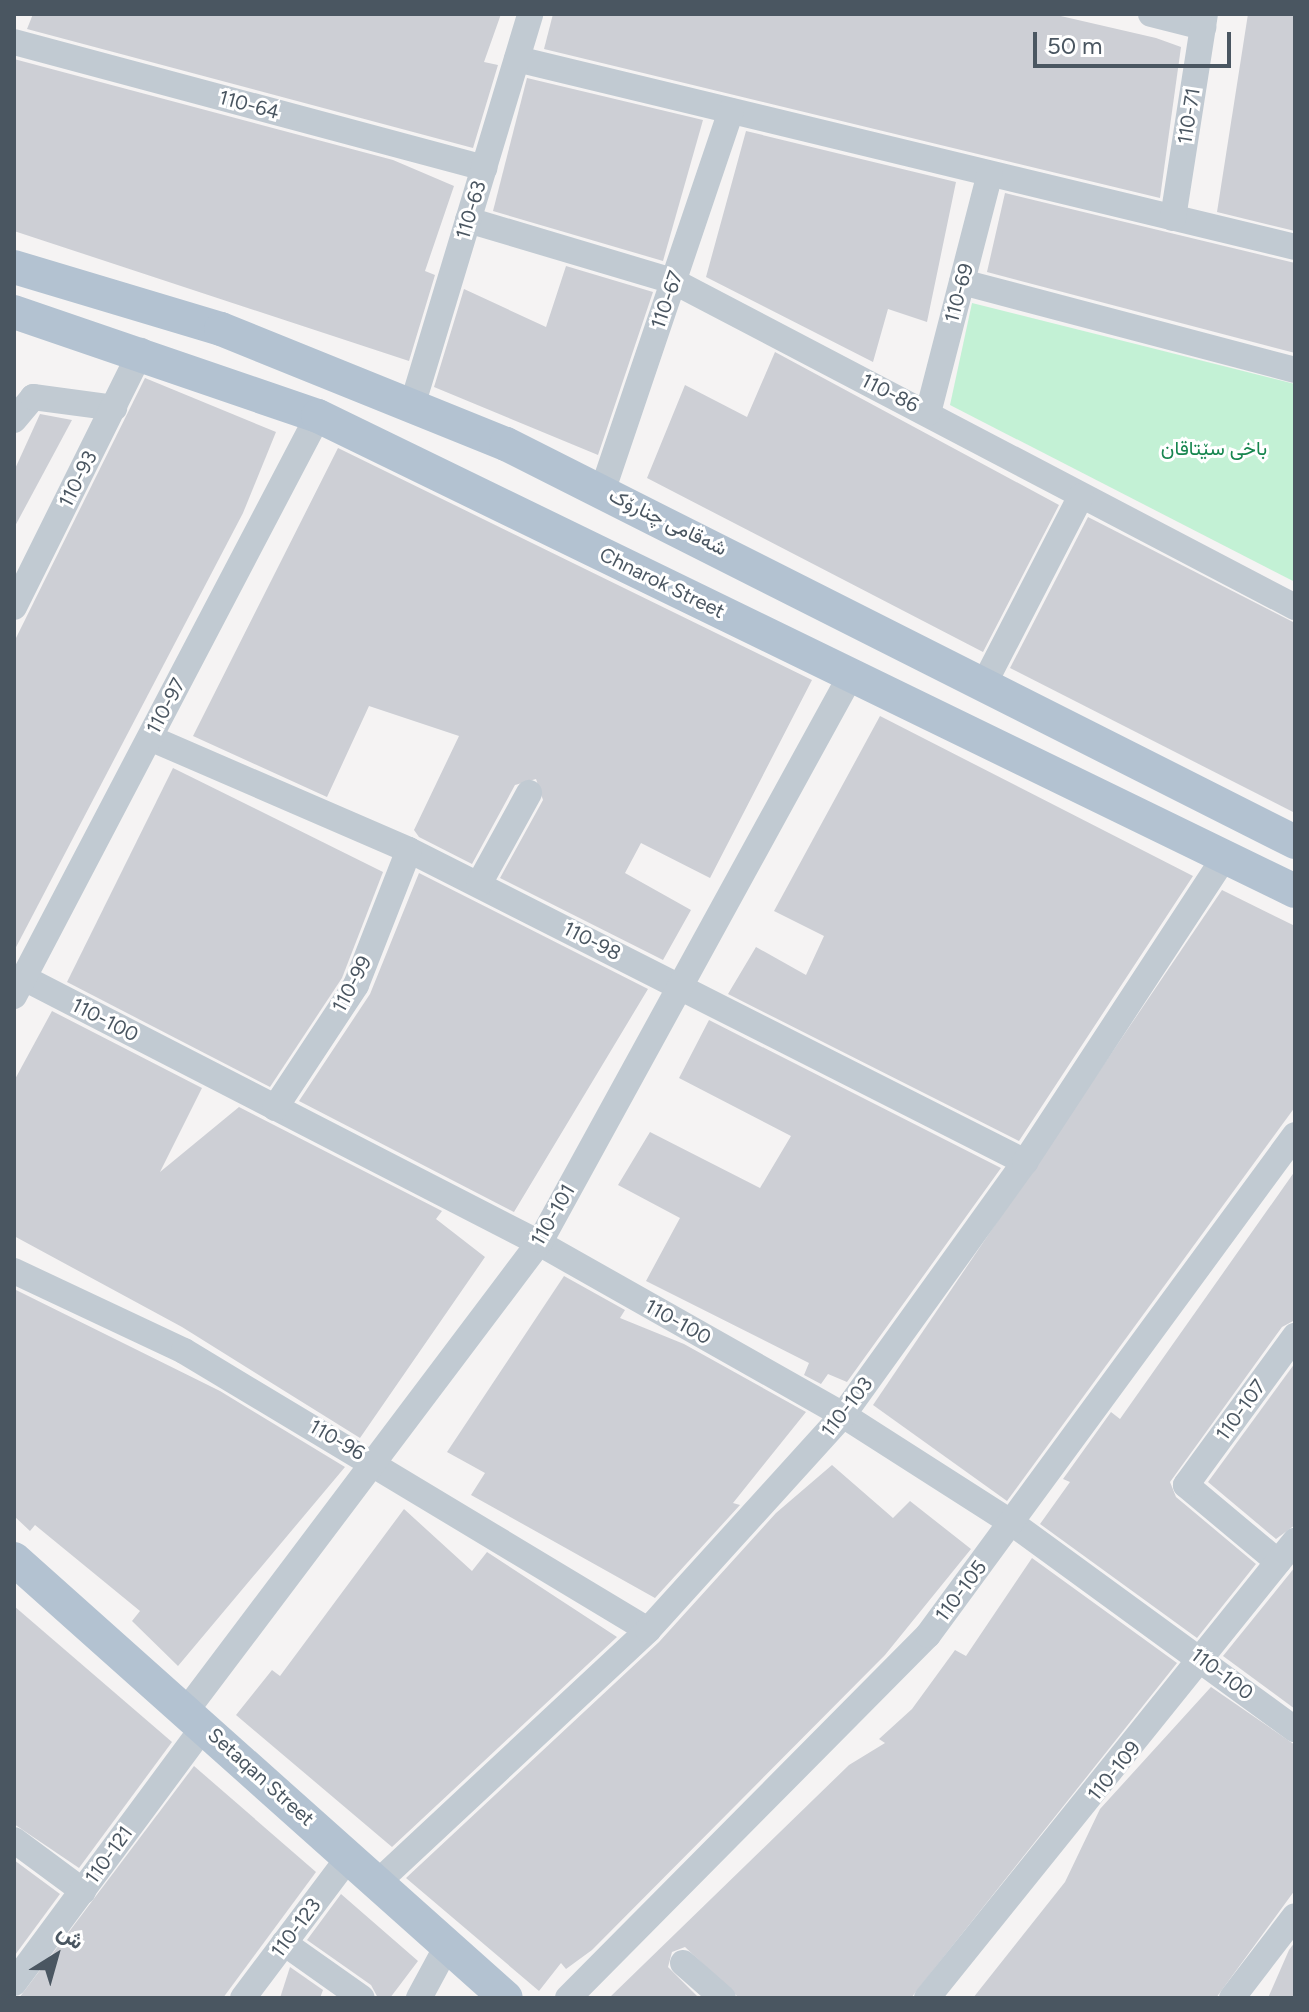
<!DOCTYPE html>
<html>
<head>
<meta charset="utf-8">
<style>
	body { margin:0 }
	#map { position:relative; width:1309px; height:2012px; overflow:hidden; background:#f5f3f3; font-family:Figtree,Vazirmatn,sans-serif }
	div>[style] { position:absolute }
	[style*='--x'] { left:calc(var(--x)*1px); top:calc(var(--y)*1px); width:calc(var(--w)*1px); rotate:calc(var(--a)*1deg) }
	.green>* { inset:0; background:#c3f1d5 }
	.building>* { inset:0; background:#cdcfd5 }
	.minor>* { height:26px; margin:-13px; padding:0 13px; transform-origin:13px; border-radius:13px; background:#c1cad2 }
	.major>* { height:34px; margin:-17px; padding:0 17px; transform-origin:17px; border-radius:17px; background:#b3c2d1 }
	span { translate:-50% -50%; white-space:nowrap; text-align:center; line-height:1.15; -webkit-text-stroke:6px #fff; paint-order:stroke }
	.street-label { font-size:20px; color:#4a5661 }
	.park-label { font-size:20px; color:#17864f }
	.frame { position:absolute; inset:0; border:16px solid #4a5661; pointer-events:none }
	.north { position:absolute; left:16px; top:1916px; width:80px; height:80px; -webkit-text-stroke:6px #fff; paint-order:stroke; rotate:37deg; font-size:22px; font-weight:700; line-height:32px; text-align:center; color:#4a5661 }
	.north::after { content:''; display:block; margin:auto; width:28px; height:36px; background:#4a5661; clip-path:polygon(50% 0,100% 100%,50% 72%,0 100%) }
	.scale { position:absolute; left:1033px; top:32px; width:198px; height:36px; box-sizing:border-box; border:4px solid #4a5661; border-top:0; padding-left:10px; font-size:24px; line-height:28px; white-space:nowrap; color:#4a5661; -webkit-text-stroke:6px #fff; paint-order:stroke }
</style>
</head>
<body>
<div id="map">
	<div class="green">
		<div style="clip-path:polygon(972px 303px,1295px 384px,1295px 582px,950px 405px)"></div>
	</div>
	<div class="building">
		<div style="clip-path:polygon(33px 14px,501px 14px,484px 62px,498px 65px,473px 148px,27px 29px)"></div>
		<div style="clip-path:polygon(553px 14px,1052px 14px,1156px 38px,1181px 47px,1160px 198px,544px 49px)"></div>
		<div style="clip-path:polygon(1248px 14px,1295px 14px,1295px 231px,1217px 212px)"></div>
		<div style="clip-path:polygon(14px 59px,393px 160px,454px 186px,425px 271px,435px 275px,409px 361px,14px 231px)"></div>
		<div style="clip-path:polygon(527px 78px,703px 120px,663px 261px,493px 211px)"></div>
		<div style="clip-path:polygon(746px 131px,956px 182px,927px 322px,888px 309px,873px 362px,706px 277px)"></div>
		<div style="clip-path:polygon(1005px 193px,1295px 263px,1295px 353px,987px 272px)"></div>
		<div style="clip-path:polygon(566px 266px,653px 292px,598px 455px,434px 387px,464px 289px,546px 327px)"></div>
		<div style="clip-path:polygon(775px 352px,1059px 505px,983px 652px,647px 478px,685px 385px,747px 417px)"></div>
		<div style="clip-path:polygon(145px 378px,276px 432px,243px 513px,14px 951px,14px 642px)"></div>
		<div style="clip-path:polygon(40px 414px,72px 420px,14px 528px,14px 471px)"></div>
		<div style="clip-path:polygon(338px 448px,812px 680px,710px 878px,641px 843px,625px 873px,691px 910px,663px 960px,500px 878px,543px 800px,536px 779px,515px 785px,472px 864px,419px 837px,414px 830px,459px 736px,369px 706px,327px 797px,193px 736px)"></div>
		<div style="clip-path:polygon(1088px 517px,1295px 623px,1295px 813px,1010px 668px)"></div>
		<div style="clip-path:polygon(880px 716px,1193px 876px,1019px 1141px,728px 994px,756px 947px,806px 975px,824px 936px,774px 911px)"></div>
		<div style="clip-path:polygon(173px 768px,383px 872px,342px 978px,270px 1087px,67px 982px)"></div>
		<div style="clip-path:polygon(419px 873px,648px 989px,514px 1212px,299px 1101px,370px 994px)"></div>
		<div style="clip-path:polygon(1222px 890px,1295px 926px,1295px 1107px,1007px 1501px,873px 1405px)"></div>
		<div style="clip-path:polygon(52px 1011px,202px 1088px,160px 1172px,239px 1107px,442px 1211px,436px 1219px,485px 1257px,360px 1438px,182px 1327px,14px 1236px,14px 1081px)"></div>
		<div style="clip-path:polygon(709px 1020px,1001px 1168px,847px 1382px,828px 1374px,821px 1384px,804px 1375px,809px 1363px,646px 1281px,680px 1218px,618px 1185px,650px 1132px,760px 1188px,791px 1136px,679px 1078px)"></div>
		<div style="clip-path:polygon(1295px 1171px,1295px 1320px,1282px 1327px,1170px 1482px,1176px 1497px,1256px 1564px,1197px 1638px,1040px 1524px,1070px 1482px,1063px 1479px,1111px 1412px,1120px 1419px)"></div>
		<div style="clip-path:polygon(564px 1276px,625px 1310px,620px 1318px,684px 1344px,806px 1412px,733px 1503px,740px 1505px,655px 1598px,471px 1495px,485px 1473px,447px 1452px)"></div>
		<div style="clip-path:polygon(14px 1289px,220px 1391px,345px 1467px,178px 1666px,132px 1621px,140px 1611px,35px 1525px,30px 1531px,14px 1516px)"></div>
		<div style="clip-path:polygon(1295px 1363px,1295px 1525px,1276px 1539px,1208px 1482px)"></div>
		<div style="clip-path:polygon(832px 1465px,893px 1518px,910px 1501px,971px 1549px,885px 1655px,592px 1950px,566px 1969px,561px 1963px,539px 1991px,406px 1878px,659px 1642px,776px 1513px)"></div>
		<div style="clip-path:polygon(404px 1509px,472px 1571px,487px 1552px,617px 1637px,392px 1847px,236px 1715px,272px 1670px,280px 1676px)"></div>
		<div style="clip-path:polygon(1032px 1558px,1177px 1663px,911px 1998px,739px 1998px,685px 1947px,672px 1952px,668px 1967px,699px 1998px,609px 1998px,849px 1765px,885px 1743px,879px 1739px,912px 1709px,955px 1650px,966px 1656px)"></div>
		<div style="clip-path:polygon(1295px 1567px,1295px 1709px,1223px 1656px)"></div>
		<div style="clip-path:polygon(14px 1606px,172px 1742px,79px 1868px,14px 1824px)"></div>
		<div style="clip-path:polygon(1211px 1687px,1295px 1745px,1295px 1890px,1216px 1998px,973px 1998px,1065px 1882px,1100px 1809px)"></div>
		<div style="clip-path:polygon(194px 1766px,316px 1872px,223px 1998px,19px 1998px)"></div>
		<div style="clip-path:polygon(14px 1860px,60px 1894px,15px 1955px,14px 1955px)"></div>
		<div style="clip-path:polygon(341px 1894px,418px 1961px,390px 1998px,378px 1998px,371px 1985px,307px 1940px)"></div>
		<div style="clip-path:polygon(1295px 1942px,1295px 1998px,1268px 1998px,1289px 1950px)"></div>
		<div style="clip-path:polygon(290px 1967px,323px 1990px,320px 1998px,280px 1998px)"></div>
	</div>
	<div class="minor">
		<div style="--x:1151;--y:14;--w:54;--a:14"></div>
		<div style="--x:14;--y:42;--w:487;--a:15"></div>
		<div style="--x:517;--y:59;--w:800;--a:13.58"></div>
		<div style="--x:1173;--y:218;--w:206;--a:-81.1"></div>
		<div style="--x:468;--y:220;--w:214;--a:16.6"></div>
		<div style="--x:673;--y:281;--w:702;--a:27.66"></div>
		<div style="--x:962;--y:282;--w:344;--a:14.8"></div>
		<div style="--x:412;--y:406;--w:409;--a:-73.2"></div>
		<div style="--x:928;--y:413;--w:247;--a:-75.5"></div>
		<div style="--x:14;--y:420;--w:30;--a:-50"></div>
		<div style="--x:33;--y:397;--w:82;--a:7.7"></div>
		<div style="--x:603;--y:489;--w:399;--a:-71.3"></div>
		<div style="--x:14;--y:607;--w:286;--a:-63.6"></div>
		<div style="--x:986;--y:680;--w:207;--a:-62.7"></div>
		<div style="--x:150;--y:738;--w:282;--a:23.4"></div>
		<div style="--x:409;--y:850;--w:691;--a:26.86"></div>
		<div style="--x:479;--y:884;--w:104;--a:-61.2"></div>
		<div style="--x:24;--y:978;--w:579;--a:27.23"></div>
		<div style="--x:539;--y:1243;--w:349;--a:29.5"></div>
		<div style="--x:843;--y:1415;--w:201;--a:32.6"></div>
		<div style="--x:1012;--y:1523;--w:350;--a:36.1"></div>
		<div style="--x:14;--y:996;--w:655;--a:-62.34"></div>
		<div style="--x:275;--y:1108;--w:147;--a:-56.6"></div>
		<div style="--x:356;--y:985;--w:145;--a:-68.6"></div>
		<div style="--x:14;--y:1271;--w:188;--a:25.2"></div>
		<div style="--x:184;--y:1351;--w:541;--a:31.02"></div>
		<div style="--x:1278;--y:1562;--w:120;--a:-140.1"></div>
		<div style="--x:1186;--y:1485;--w:185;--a:-53.8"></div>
		<div style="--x:186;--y:1711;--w:590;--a:-52.99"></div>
		<div style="--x:541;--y:1240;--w:644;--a:-61.25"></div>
		<div style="--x:14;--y:1840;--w:86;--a:36.5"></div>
		<div style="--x:377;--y:1883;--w:371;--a:-43"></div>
		<div style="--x:648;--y:1630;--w:290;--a:-47.8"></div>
		<div style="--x:843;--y:1415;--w:312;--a:-54.3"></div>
		<div style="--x:1025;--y:1162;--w:367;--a:-56.8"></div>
		<div style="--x:284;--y:1943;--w:95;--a:35.2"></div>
		<div style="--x:683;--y:1963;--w:53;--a:41.2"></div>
		<div style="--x:14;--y:1983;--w:320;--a:-53.5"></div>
		<div style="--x:243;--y:1998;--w:176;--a:-53.1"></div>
		<div style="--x:419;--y:1998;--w:59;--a:-61.7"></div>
		<div style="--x:568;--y:1998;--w:511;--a:-45.24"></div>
		<div style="--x:928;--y:1635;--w:620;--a:-53.72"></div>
		<div style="--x:927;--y:1998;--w:587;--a:-51.16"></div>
		<div style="--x:1232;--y:1998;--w:103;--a:-52.5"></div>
	</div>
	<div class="major">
		<div style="--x:14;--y:267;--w:216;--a:16.7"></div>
		<div style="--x:221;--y:329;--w:307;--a:22"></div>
		<div style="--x:506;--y:444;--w:884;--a:26.77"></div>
		<div style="--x:14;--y:312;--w:321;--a:18.9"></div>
		<div style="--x:318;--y:416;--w:1086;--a:25.93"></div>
		<div style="--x:14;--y:1559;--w:659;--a:41.74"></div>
	</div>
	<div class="street-label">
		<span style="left:249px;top:105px;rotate:15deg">110-64</span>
		<span style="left:1189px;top:116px;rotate:-81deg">110-71</span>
		<span style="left:471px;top:210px;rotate:-73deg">110-63</span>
		<span style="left:959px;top:293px;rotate:-75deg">110-69</span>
		<span style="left:667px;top:300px;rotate:-71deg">110-67</span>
		<span style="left:890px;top:393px;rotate:27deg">110-86</span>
		<span style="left:78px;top:479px;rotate:-63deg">110-93</span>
		<span style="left:668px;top:522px;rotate:26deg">شەقامی چنارۆک</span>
		<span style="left:662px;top:583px;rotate:26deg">Chnarok Street</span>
		<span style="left:166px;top:706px;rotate:-62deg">110-97</span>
		<span style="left:592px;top:941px;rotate:27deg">110-98</span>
		<span style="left:352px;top:984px;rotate:-62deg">110-99</span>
		<span style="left:105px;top:1020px;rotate:27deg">110-100</span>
		<span style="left:553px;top:1215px;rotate:-60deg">110-101</span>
		<span style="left:678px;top:1322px;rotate:29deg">110-100</span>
		<span style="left:847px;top:1407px;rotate:-52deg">110-103</span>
		<span style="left:1241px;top:1410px;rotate:-54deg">110-107</span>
		<span style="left:337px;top:1440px;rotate:30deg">110-96</span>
		<span style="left:961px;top:1591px;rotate:-53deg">110-105</span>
		<span style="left:1222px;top:1674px;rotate:37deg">110-100</span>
		<span style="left:1114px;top:1771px;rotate:-51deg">110-109</span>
		<span style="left:261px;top:1777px;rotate:42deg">Setaqan Street</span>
		<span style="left:109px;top:1855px;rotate:-54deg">110-121</span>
		<span style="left:296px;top:1928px;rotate:-53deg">110-123</span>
	</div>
	<div class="park-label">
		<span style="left:1214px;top:448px">باخی سێتاقان</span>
	</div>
	<div class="frame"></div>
	<div class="north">ش</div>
	<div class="scale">50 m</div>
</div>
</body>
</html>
